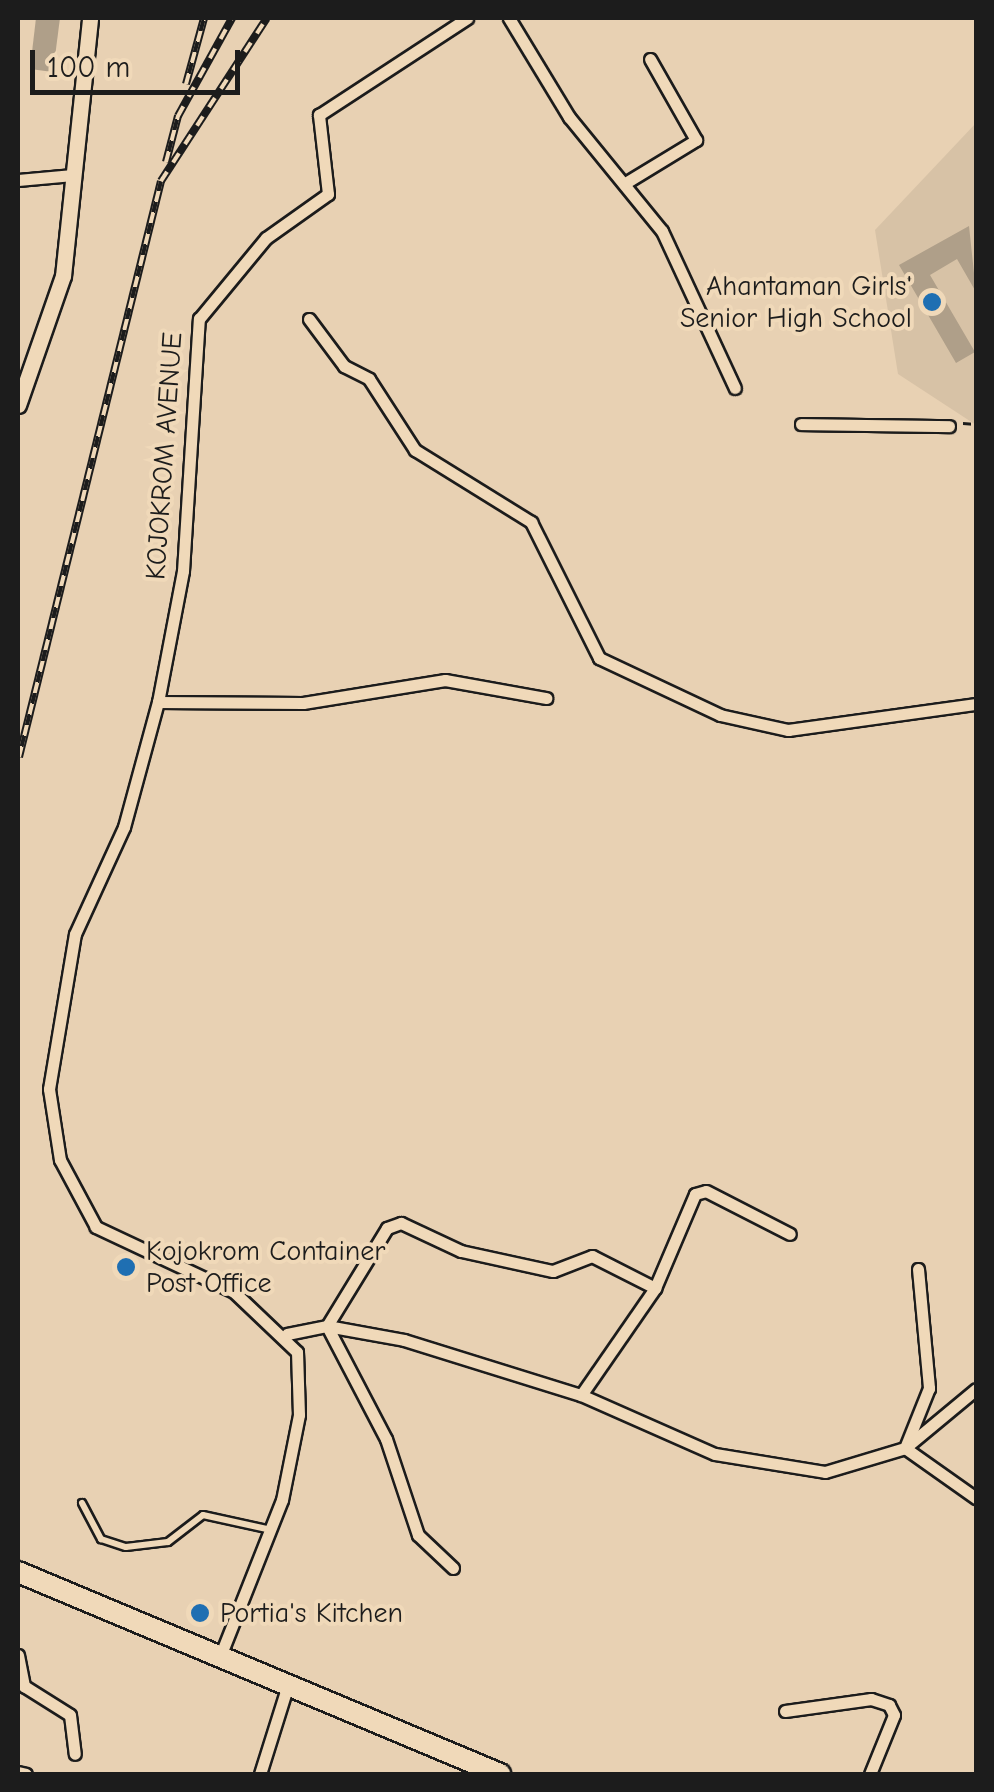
<!DOCTYPE html>
<html>
<head>
<meta charset="utf-8">
<style>
	body { margin:0 }
	#map { position:relative; width:994px; height:1792px; overflow:hidden; background:#e8d1b3; font-family:"Comic Neue",sans-serif }
	div>[style] { position:absolute }
	[style*='--x'] { left:calc(var(--x)*1px); top:calc(var(--y)*1px); width:calc(var(--w)*1px); rotate:calc(var(--a)*1deg) }
	.built>* { inset:0; background:#d7c2a6 }
	.building>* { inset:0; background:#af9f89 }
	.path>* { height:2.5px; margin-top:-1.25px; transform-origin:0; background:repeating-linear-gradient(90deg,#1c1c1c 0 8px,transparent 0 16px) }
	.roads { filter:drop-shadow(2px 0 #1c1c1c) drop-shadow(-2px 0 #1c1c1c) drop-shadow(0 2px #1c1c1c) drop-shadow(0 -2px #1c1c1c) }
	.lane>* { height:6px; margin:-3px; padding:0 3px; transform-origin:3px; border-radius:3px; background:#f0d9b9 }
	.street>* { height:11px; margin:-5.5px; padding:0 5.5px; transform-origin:5.5px; border-radius:5.5px; background:#f0d9b9 }
	.secondary>* { height:15px; margin:-7.5px; padding:0 7.5px; transform-origin:7.5px; border-radius:7.5px; background:#f0d9b9 }
	.highway>* { height:20px; margin:-10px; padding:0 10px; transform-origin:10px; border-radius:10px; background:#f0d9b9 }
	.rail>* { height:8px; margin-top:-4px; transform-origin:0; background:repeating-linear-gradient(90deg,#f0d9b9 0 11px,#1c1c1c 0 22px); box-sizing:border-box; border-block:2px solid #1c1c1c }
	.dots>* { width:28px; height:28px; translate:-50% -50%; box-sizing:border-box; border:5px solid #f0d9b9; border-radius:50% }
	span { translate:-50% -50%; white-space:nowrap; text-align:center; line-height:1.15; -webkit-text-stroke:8px #f0d9b9; paint-order:stroke }
	.poi-label { font-size:28px; color:#1c1c1c }
	.right { translate:-100% -50%; text-align:right }
	.left { translate:0 -50%; text-align:left }
	.street-label { font-size:28px; color:#1c1c1c }
	.frame { position:absolute; inset:0; border:20px solid #1c1c1c; pointer-events:none }
	.scale { position:absolute; left:30px; top:50px; width:210px; height:45px; box-sizing:border-box; border:5px solid #1c1c1c; border-top:0; padding-left:12px; font-size:30px; line-height:35px; white-space:nowrap; color:#1c1c1c; -webkit-text-stroke:8px #f0d9b9; paint-order:stroke }
</style>
</head>
<body>
<div id="map">
	<div class="built">
		<div style="clip-path:polygon(976px 123px,976px 425px,898px 374px,875px 230px)"></div>
	</div>
	<div class="building">
		<div style="clip-path:polygon(36px 18px,60px 18px,53px 72px,30px 69px)"></div>
		<div style="clip-path:polygon(969px 226px,976px 292px,957px 259px,930px 275px,975px 352px,956px 363px,899px 265px)"></div>
	</div>
	<div class="path">
		<div style="--x:963;--y:423;--w:13;--a:4"></div>
	</div>
	<div class="roads">
		<div class="lane">
			<div style="--x:82;--y:1503;--w:41;--a:62.2"></div>
			<div style="--x:101;--y:1539;--w:26;--a:18"></div>
			<div style="--x:126;--y:1547;--w:42;--a:-6.8"></div>
			<div style="--x:168;--y:1542;--w:44;--a:-37.6"></div>
			<div style="--x:203;--y:1515;--w:70;--a:12.4"></div>
		</div>
		<div class="street">
			<div style="--x:509;--y:18;--w:116;--a:58.8"></div>
			<div style="--x:569;--y:117;--w:147;--a:50.8"></div>
			<div style="--x:662;--y:231;--w:173;--a:65.1"></div>
			<div style="--x:18;--y:180;--w:55;--a:-5.2"></div>
			<div style="--x:627;--y:182;--w:81;--a:-31.3"></div>
			<div style="--x:696;--y:140;--w:93;--a:-119.6"></div>
			<div style="--x:309;--y:319;--w:59;--a:53.3"></div>
			<div style="--x:344;--y:366;--w:28;--a:27"></div>
			<div style="--x:369;--y:379;--w:85;--a:57.1"></div>
			<div style="--x:415;--y:450;--w:137;--a:31.8"></div>
			<div style="--x:531;--y:522;--w:152;--a:63.4"></div>
			<div style="--x:599;--y:658;--w:134;--a:25.2"></div>
			<div style="--x:720;--y:715;--w:70;--a:12.4"></div>
			<div style="--x:788;--y:730;--w:190;--a:-7.9"></div>
			<div style="--x:801;--y:424;--w:148;--a:0.8"></div>
			<div style="--x:158;--y:702;--w:145;--a:0.4"></div>
			<div style="--x:303;--y:703;--w:144;--a:-9.2"></div>
			<div style="--x:445;--y:680;--w:103;--a:10.1"></div>
			<div style="--x:918;--y:1269;--w:120;--a:84.7"></div>
			<div style="--x:929;--y:1388;--w:65;--a:111.8"></div>
			<div style="--x:905;--y:1448;--w:87;--a:35.2"></div>
			<div style="--x:287;--y:1334;--w:41;--a:-11.3"></div>
			<div style="--x:327;--y:1326;--w:78;--a:10.3"></div>
			<div style="--x:404;--y:1340;--w:185;--a:17.3"></div>
			<div style="--x:581;--y:1395;--w:146;--a:23.8"></div>
			<div style="--x:715;--y:1454;--w:111;--a:9.3"></div>
			<div style="--x:825;--y:1472;--w:84;--a:-16.7"></div>
			<div style="--x:905;--y:1448;--w:92;--a:-39.7"></div>
			<div style="--x:581;--y:1395;--w:130;--a:-55.3"></div>
			<div style="--x:655;--y:1288;--w:102;--a:-66.9"></div>
			<div style="--x:695;--y:1194;--w:11;--a:-15"></div>
			<div style="--x:706;--y:1191;--w:94;--a:27.1"></div>
			<div style="--x:453;--y:1568;--w:48;--a:-136.7"></div>
			<div style="--x:418;--y:1535;--w:101;--a:-108.4"></div>
			<div style="--x:386;--y:1439;--w:127;--a:-117.6"></div>
			<div style="--x:327;--y:1326;--w:115;--a:-58.5"></div>
			<div style="--x:387;--y:1228;--w:15;--a:-20"></div>
			<div style="--x:401;--y:1223;--w:66;--a:25"></div>
			<div style="--x:461;--y:1251;--w:94;--a:12.3"></div>
			<div style="--x:553;--y:1271;--w:42;--a:-21"></div>
			<div style="--x:592;--y:1256;--w:71;--a:26.9"></div>
			<div style="--x:18;--y:1655;--w:32;--a:79"></div>
			<div style="--x:24;--y:1686;--w:54;--a:32.2"></div>
			<div style="--x:70;--y:1715;--w:39;--a:83"></div>
			<div style="--x:219;--y:1659;--w:171;--a:-68.4"></div>
			<div style="--x:282;--y:1500;--w:87;--a:-78.7"></div>
			<div style="--x:299;--y:1415;--w:63;--a:-91.8"></div>
			<div style="--x:297;--y:1352;--w:87;--a:-136.4"></div>
			<div style="--x:234;--y:1292;--w:153;--a:-154.8"></div>
			<div style="--x:96;--y:1227;--w:76;--a:-118.2"></div>
			<div style="--x:60;--y:1160;--w:72;--a:-98.8"></div>
			<div style="--x:49;--y:1089;--w:157;--a:-80.5"></div>
			<div style="--x:75;--y:934;--w:118;--a:-65.4"></div>
			<div style="--x:124;--y:827;--w:130;--a:-74.8"></div>
			<div style="--x:158;--y:702;--w:133;--a:-79.2"></div>
			<div style="--x:183;--y:571;--w:253;--a:-86.4"></div>
			<div style="--x:199;--y:319;--w:105;--a:-50.4"></div>
			<div style="--x:266;--y:238;--w:76;--a:-35.4"></div>
			<div style="--x:328;--y:194;--w:80;--a:-96.5"></div>
			<div style="--x:319;--y:115;--w:177;--a:-33.2"></div>
			<div style="--x:785;--y:1711;--w:87;--a:-7.9"></div>
			<div style="--x:871;--y:1699;--w:19;--a:18"></div>
			<div style="--x:889;--y:1705;--w:11;--a:63"></div>
			<div style="--x:894;--y:1715;--w:64;--a:112.1"></div>
			<div style="--x:18;--y:1772;--w:8;--a:14"></div>
			<div style="--x:260;--y:1774;--w:90;--a:-72.6"></div>
		</div>
		<div class="secondary">
			<div style="--x:18;--y:405;--w:137;--a:-70.8"></div>
			<div style="--x:63;--y:276;--w:259;--a:-84"></div>
		</div>
		<div class="highway">
			<div style="--x:18;--y:1572;--w:523;--a:22.74"></div>
		</div>
	</div>
	<div class="rail">
		<div style="--x:186;--y:84;--w:68;--a:-74.7"></div>
		<div style="--x:166;--y:162;--w:48;--a:-75.4"></div>
		<div style="--x:178;--y:116;--w:112;--a:-61.1"></div>
		<div style="--x:19;--y:757;--w:593;--a:-76.15"></div>
		<div style="--x:161;--y:181;--w:194;--a:-57"></div>
	</div>
	<div class="dots">
		<div style="left:932px;top:302px;background:#1f6fb2"></div>
		<div style="left:126px;top:1267px;background:#1f6fb2"></div>
		<div style="left:200px;top:1613px;background:#1f6fb2"></div>
	</div>
	<div class="poi-label">
		<span class="right" style="left:912px;top:302px">Ahantaman Girls'<br>Senior High School</span>
		<span class="left" style="left:146px;top:1267px">Kojokrom Container<br>Post Office</span>
		<span class="left" style="left:220px;top:1613px">Portia's Kitchen</span>
	</div>
	<div class="street-label">
		<span style="left:164px;top:456px;rotate:-86deg">KOJOKROM AVENUE</span>
	</div>
	<div class="frame"></div>
	<div class="scale">100 m</div>
</div>
</body>
</html>
